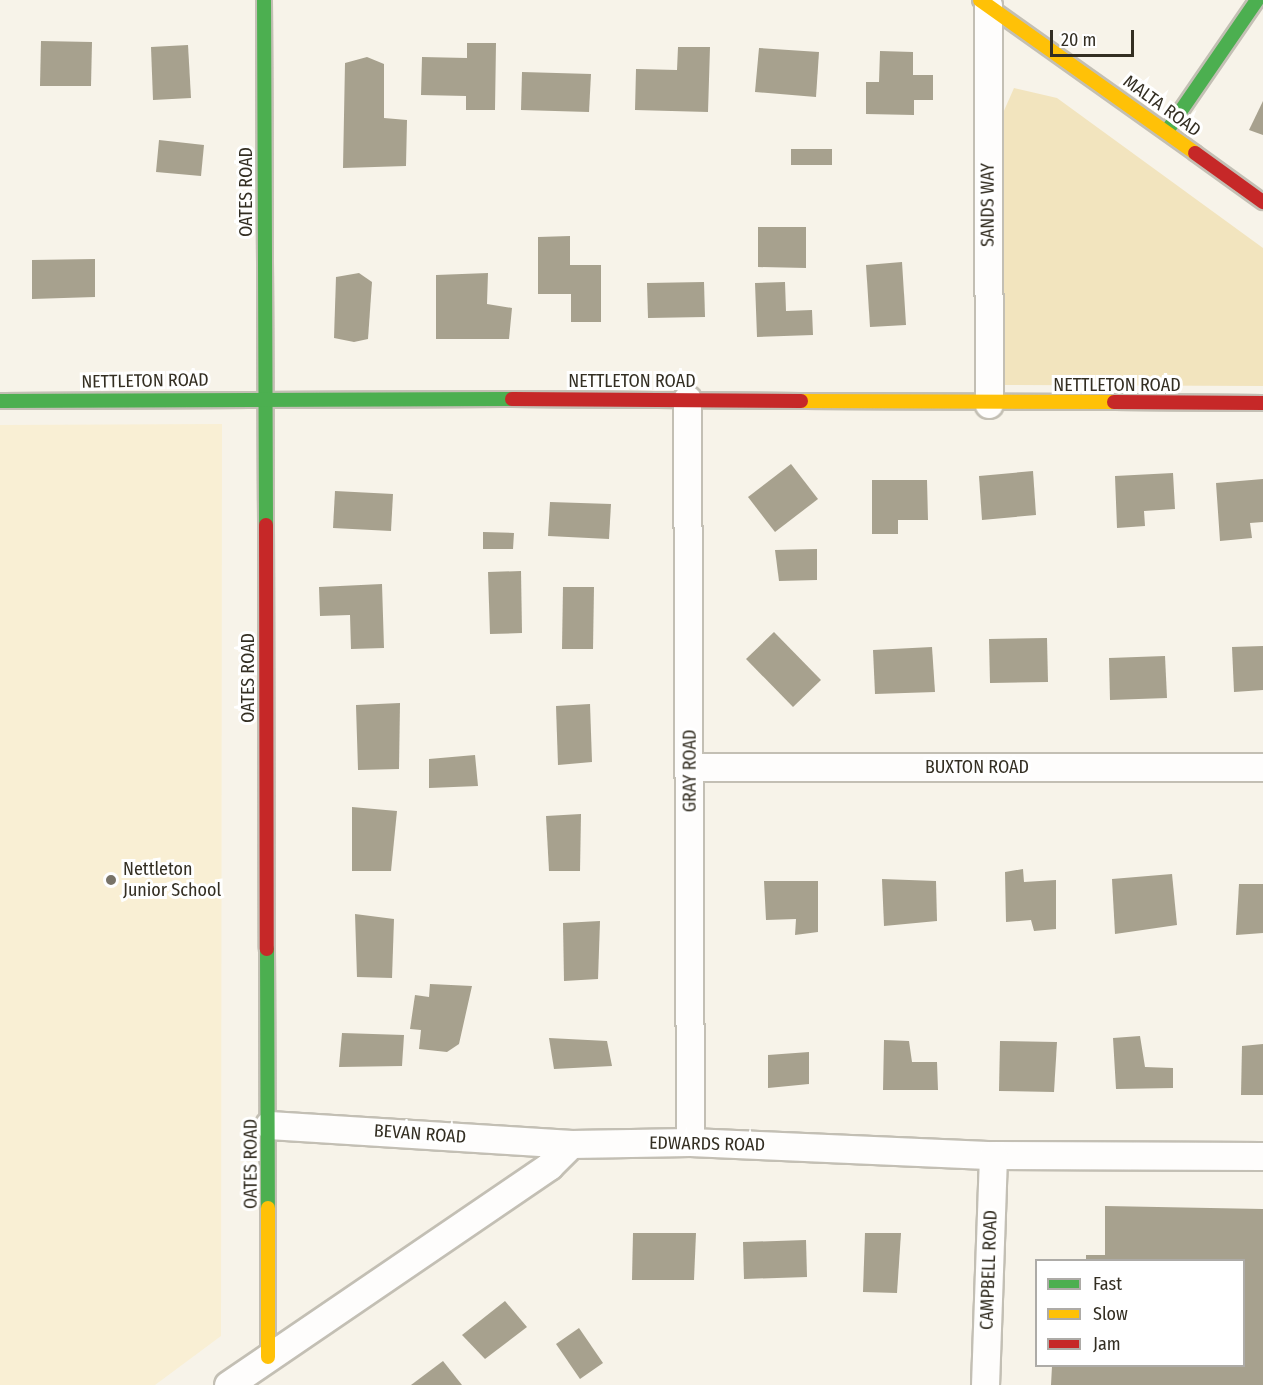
<!DOCTYPE html>
<html>
<head>
<meta charset="utf-8">
<style>
	body { margin:0 }
	#map { position:relative; width:1263px; height:1385px; overflow:hidden; background:#f7f3e9; font-family:"Fira Sans Condensed",sans-serif }
	div>[style] { position:absolute }
	[style*='--x'] { left:calc(var(--x)*1px); top:calc(var(--y)*1px); width:calc(var(--w)*1px); rotate:calc(var(--a)*1deg) }
	.built>* { inset:0; background:#f9efd4 }
	.green>* { inset:0; background:#f2e4be }
	.building>* { inset:0; background:#a7a18e }
	.roads { filter:drop-shadow(2px 0 #c3bfb4) drop-shadow(-2px 0 #c3bfb4) drop-shadow(0 2px #c3bfb4) drop-shadow(0 -2px #c3bfb4) }
	.street>* { height:27px; margin:-13.5px; padding:0 13.5px; transform-origin:13.5px; border-radius:13.5px; background:#fefdfc }
	.fast>* { height:14px; margin:-7px; padding:0 7px; transform-origin:7px; border-radius:7px; background:#4caf50 }
	.slow>* { height:14px; margin:-7px; padding:0 7px; transform-origin:7px; border-radius:7px; background:#ffc107 }
	.jam>* { height:14px; margin:-7px; padding:0 7px; transform-origin:7px; border-radius:7px; background:#c62828 }
	.dots>* { width:16px; height:16px; translate:-50% -50%; box-sizing:border-box; border:3px solid #fff; border-radius:50% }
	span { translate:-50% -50%; white-space:nowrap; text-align:center; line-height:1.15; -webkit-text-stroke:6px #fff; paint-order:stroke }
	.street-label { font-size:18px; color:#332e22 }
	.poi-label { font-size:18px; color:#332e22 }
	.left { translate:0 -50%; text-align:left }
	.legend { position:absolute; left:1035px; top:1259px; width:210px; height:108px; box-sizing:border-box; background:#fff; border:2px solid #adaba7; margin:0; padding:8px 10px; list-style:none; font-size:18px; color:#332e22 }
	.legend li { display:flex; align-items:center; gap:12px; height:30px }
	.legend b { width:30px; border:2px solid #adaba7 }
	.scale { position:absolute; left:1050px; top:30px; width:84px; height:27px; box-sizing:border-box; border:3px solid #332e22; border-top:0; padding-left:8px; font-size:18px; line-height:21px; white-space:nowrap; color:#332e22; -webkit-text-stroke:4px #fff; paint-order:stroke }
</style>
</head>
<body>
<div id="map">
	<div class="built">
		<div style="clip-path:polygon(222px 424px,221px 1336px,155px 1385px,0 1385px,0 425px)"></div>
	</div>
	<div class="green">
		<div style="clip-path:polygon(1014px 88px,1057px 98px,1263px 248px,1263px 386px,1001px 385px,1003px 113px)"></div>
	</div>
	<div class="building">
		<div style="clip-path:polygon(41px 41px,92px 42px,91px 86px,40px 86px)"></div>
		<div style="clip-path:polygon(467px 43px,496px 43px,495px 110px,466px 110px,466px 96px,421px 95px,422px 57px,467px 58px)"></div>
		<div style="clip-path:polygon(188px 45px,191px 98px,153px 100px,151px 47px)"></div>
		<div style="clip-path:polygon(678px 47px,710px 47px,708px 112px,635px 110px,636px 69px,677px 70px)"></div>
		<div style="clip-path:polygon(759px 48px,819px 52px,816px 97px,755px 92px)"></div>
		<div style="clip-path:polygon(880px 51px,913px 52px,913px 75px,933px 75px,933px 100px,914px 100px,914px 115px,866px 114px,866px 82px,879px 82px)"></div>
		<div style="clip-path:polygon(367px 57px,384px 64px,384px 118px,407px 120px,406px 166px,343px 168px,345px 63px)"></div>
		<div style="clip-path:polygon(522px 72px,591px 74px,589px 112px,521px 110px)"></div>
		<div style="clip-path:polygon(1263px 101px,1263px 135px,1249px 130px)"></div>
		<div style="clip-path:polygon(159px 140px,204px 145px,201px 176px,156px 172px)"></div>
		<div style="clip-path:polygon(791px 149px,832px 149px,832px 165px,791px 165px)"></div>
		<div style="clip-path:polygon(758px 227px,806px 227px,806px 268px,758px 267px)"></div>
		<div style="clip-path:polygon(570px 236px,570px 265px,601px 265px,601px 322px,571px 322px,571px 294px,538px 294px,538px 237px)"></div>
		<div style="clip-path:polygon(95px 259px,95px 297px,32px 299px,32px 260px)"></div>
		<div style="clip-path:polygon(902px 262px,906px 325px,870px 327px,866px 265px)"></div>
		<div style="clip-path:polygon(359px 273px,372px 282px,368px 339px,354px 342px,334px 338px,336px 277px)"></div>
		<div style="clip-path:polygon(488px 273px,487px 304px,512px 308px,509px 339px,436px 339px,436px 275px)"></div>
		<div style="clip-path:polygon(704px 282px,705px 317px,648px 318px,647px 283px)"></div>
		<div style="clip-path:polygon(785px 282px,786px 311px,812px 310px,813px 335px,757px 337px,755px 283px)"></div>
		<div style="clip-path:polygon(791px 464px,818px 499px,775px 532px,748px 497px)"></div>
		<div style="clip-path:polygon(1033px 471px,1036px 515px,982px 520px,979px 476px)"></div>
		<div style="clip-path:polygon(1173px 473px,1175px 509px,1144px 511px,1145px 526px,1117px 528px,1115px 476px)"></div>
		<div style="clip-path:polygon(1263px 479px,1263px 522px,1250px 523px,1252px 538px,1220px 541px,1216px 483px)"></div>
		<div style="clip-path:polygon(872px 480px,927px 480px,928px 520px,898px 520px,898px 534px,872px 534px)"></div>
		<div style="clip-path:polygon(335px 491px,393px 494px,391px 531px,333px 528px)"></div>
		<div style="clip-path:polygon(550px 502px,611px 504px,609px 539px,548px 536px)"></div>
		<div style="clip-path:polygon(483px 532px,514px 533px,513px 549px,483px 549px)"></div>
		<div style="clip-path:polygon(817px 549px,817px 580px,779px 581px,775px 550px)"></div>
		<div style="clip-path:polygon(521px 571px,522px 633px,490px 634px,488px 572px)"></div>
		<div style="clip-path:polygon(382px 584px,384px 648px,351px 649px,350px 615px,320px 616px,319px 587px)"></div>
		<div style="clip-path:polygon(563px 587px,594px 587px,593px 649px,562px 649px)"></div>
		<div style="clip-path:polygon(774px 632px,821px 680px,793px 707px,746px 659px)"></div>
		<div style="clip-path:polygon(1047px 638px,1048px 682px,990px 683px,989px 639px)"></div>
		<div style="clip-path:polygon(1263px 646px,1263px 690px,1234px 692px,1232px 647px)"></div>
		<div style="clip-path:polygon(932px 647px,935px 692px,875px 694px,873px 650px)"></div>
		<div style="clip-path:polygon(1165px 656px,1167px 698px,1110px 700px,1109px 658px)"></div>
		<div style="clip-path:polygon(400px 703px,399px 769px,358px 770px,356px 705px)"></div>
		<div style="clip-path:polygon(590px 704px,592px 762px,558px 765px,556px 706px)"></div>
		<div style="clip-path:polygon(475px 755px,478px 786px,429px 788px,429px 759px)"></div>
		<div style="clip-path:polygon(352px 807px,397px 811px,391px 871px,352px 871px)"></div>
		<div style="clip-path:polygon(581px 814px,580px 871px,549px 871px,546px 816px)"></div>
		<div style="clip-path:polygon(1023px 869px,1024px 882px,1056px 880px,1056px 929px,1034px 931px,1031px 920px,1006px 922px,1005px 872px)"></div>
		<div style="clip-path:polygon(1172px 874px,1177px 925px,1115px 934px,1112px 879px)"></div>
		<div style="clip-path:polygon(882px 879px,936px 881px,937px 921px,884px 926px)"></div>
		<div style="clip-path:polygon(764px 881px,818px 881px,818px 932px,795px 935px,796px 919px,766px 920px)"></div>
		<div style="clip-path:polygon(1239px 884px,1263px 884px,1263px 933px,1236px 935px)"></div>
		<div style="clip-path:polygon(355px 914px,394px 919px,392px 978px,357px 977px)"></div>
		<div style="clip-path:polygon(600px 921px,598px 979px,564px 981px,563px 923px)"></div>
		<div style="clip-path:polygon(430px 984px,472px 986px,459px 1044px,447px 1052px,419px 1049px,421px 1030px,410px 1029px,415px 995px,429px 997px)"></div>
		<div style="clip-path:polygon(342px 1033px,404px 1035px,402px 1066px,339px 1067px)"></div>
		<div style="clip-path:polygon(1140px 1036px,1145px 1067px,1173px 1068px,1173px 1088px,1116px 1089px,1113px 1038px)"></div>
		<div style="clip-path:polygon(549px 1038px,607px 1041px,612px 1066px,554px 1069px)"></div>
		<div style="clip-path:polygon(884px 1040px,909px 1041px,912px 1062px,937px 1062px,938px 1090px,883px 1090px)"></div>
		<div style="clip-path:polygon(1000px 1041px,1057px 1042px,1054px 1092px,999px 1091px)"></div>
		<div style="clip-path:polygon(1263px 1044px,1263px 1095px,1241px 1095px,1242px 1046px)"></div>
		<div style="clip-path:polygon(809px 1052px,809px 1084px,768px 1088px,768px 1055px)"></div>
		<div style="clip-path:polygon(1105px 1206px,1263px 1209px,1263px 1385px,1051px 1385px,1052px 1366px,1244px 1366px,1244px 1260px,1086px 1260px,1086px 1255px,1105px 1255px)"></div>
		<div style="clip-path:polygon(633px 1233px,696px 1233px,694px 1280px,632px 1280px)"></div>
		<div style="clip-path:polygon(865px 1233px,901px 1233px,897px 1293px,863px 1292px)"></div>
		<div style="clip-path:polygon(806px 1240px,807px 1277px,744px 1279px,743px 1242px)"></div>
		<div style="clip-path:polygon(505px 1301px,527px 1327px,485px 1359px,462px 1335px)"></div>
		<div style="clip-path:polygon(579px 1328px,603px 1363px,580px 1379px,556px 1344px)"></div>
		<div style="clip-path:polygon(443px 1361px,462px 1385px,411px 1385px)"></div>
	</div>
	<div class="roads">
		<div class="street">
			<div style="--x:988;--y:5;--w:399;--a:89.9"></div>
			<div style="--x:687;--y:399;--w:743;--a:89.77"></div>
			<div style="--x:690;--y:767;--w:573;--a:0"></div>
			<div style="--x:269;--y:1125;--w:303;--a:3.6"></div>
			<div style="--x:228;--y:1385;--w:389;--a:-34.3"></div>
			<div style="--x:549;--y:1166;--w:31;--a:-45"></div>
			<div style="--x:571;--y:1144;--w:119;--a:-1"></div>
			<div style="--x:690;--y:1142;--w:303;--a:2.5"></div>
			<div style="--x:993;--y:1155;--w:270;--a:0.2"></div>
			<div style="--x:985;--y:1385;--w:230;--a:-88"></div>
		</div>
		<div class="fast">
			<div style="--x:264;--y:0;--w:525;--a:89.78"></div>
			<div style="--x:1167;--y:131;--w:159;--a:-55.5"></div>
			<div style="--x:0;--y:401;--w:512;--a:-0.22"></div>
			<div style="--x:267;--y:949;--w:259;--a:89.8"></div>
		</div>
		<div class="slow">
			<div style="--x:980;--y:0;--w:264;--a:35.4"></div>
			<div style="--x:801;--y:401;--w:313;--a:0.2"></div>
			<div style="--x:268;--y:1208;--w:149;--a:90"></div>
		</div>
		<div class="jam">
			<div style="--x:1195;--y:153;--w:84;--a:35.8"></div>
			<div style="--x:512;--y:399;--w:289;--a:0.4"></div>
			<div style="--x:1114;--y:402;--w:149;--a:0.4"></div>
			<div style="--x:266;--y:525;--w:424;--a:89.9"></div>
		</div>
	</div>
	<div class="dots">
		<div style="left:111px;top:880px;background:#787368"></div>
	</div>
	<div class="street-label">
		<span style="left:1162px;top:106px;rotate:36deg">MALTA ROAD</span>
		<span style="left:246px;top:192px;rotate:-90deg">OATES ROAD</span>
		<span style="left:988px;top:205px;rotate:-90deg">SANDS WAY</span>
		<span style="left:145px;top:381px;rotate:-1deg">NETTLETON ROAD</span>
		<span style="left:632px;top:381px">NETTLETON ROAD</span>
		<span style="left:1117px;top:385px">NETTLETON ROAD</span>
		<span style="left:248px;top:678px;rotate:-90deg">OATES ROAD</span>
		<span style="left:977px;top:767px">BUXTON ROAD</span>
		<span style="left:690px;top:771px;rotate:-90deg">GRAY ROAD</span>
		<span style="left:420px;top:1134px;rotate:4deg">BEVAN ROAD</span>
		<span style="left:707px;top:1144px;rotate:1deg">EDWARDS ROAD</span>
		<span style="left:251px;top:1164px;rotate:-90deg">OATES ROAD</span>
		<span style="left:989px;top:1270px;rotate:-88deg">CAMPBELL ROAD</span>
	</div>
	<div class="poi-label">
		<span class="left" style="left:123px;top:880px">Nettleton<br>Junior School</span>
	</div>
	<ul class="legend">
	<li><b style="height:8px;background:#4caf50"></b>Fast</li>
	<li><b style="height:8px;background:#ffc107"></b>Slow</li>
	<li><b style="height:8px;background:#c62828"></b>Jam</li>
	</ul>
	<div class="scale">20 m</div>
</div>
</body>
</html>
